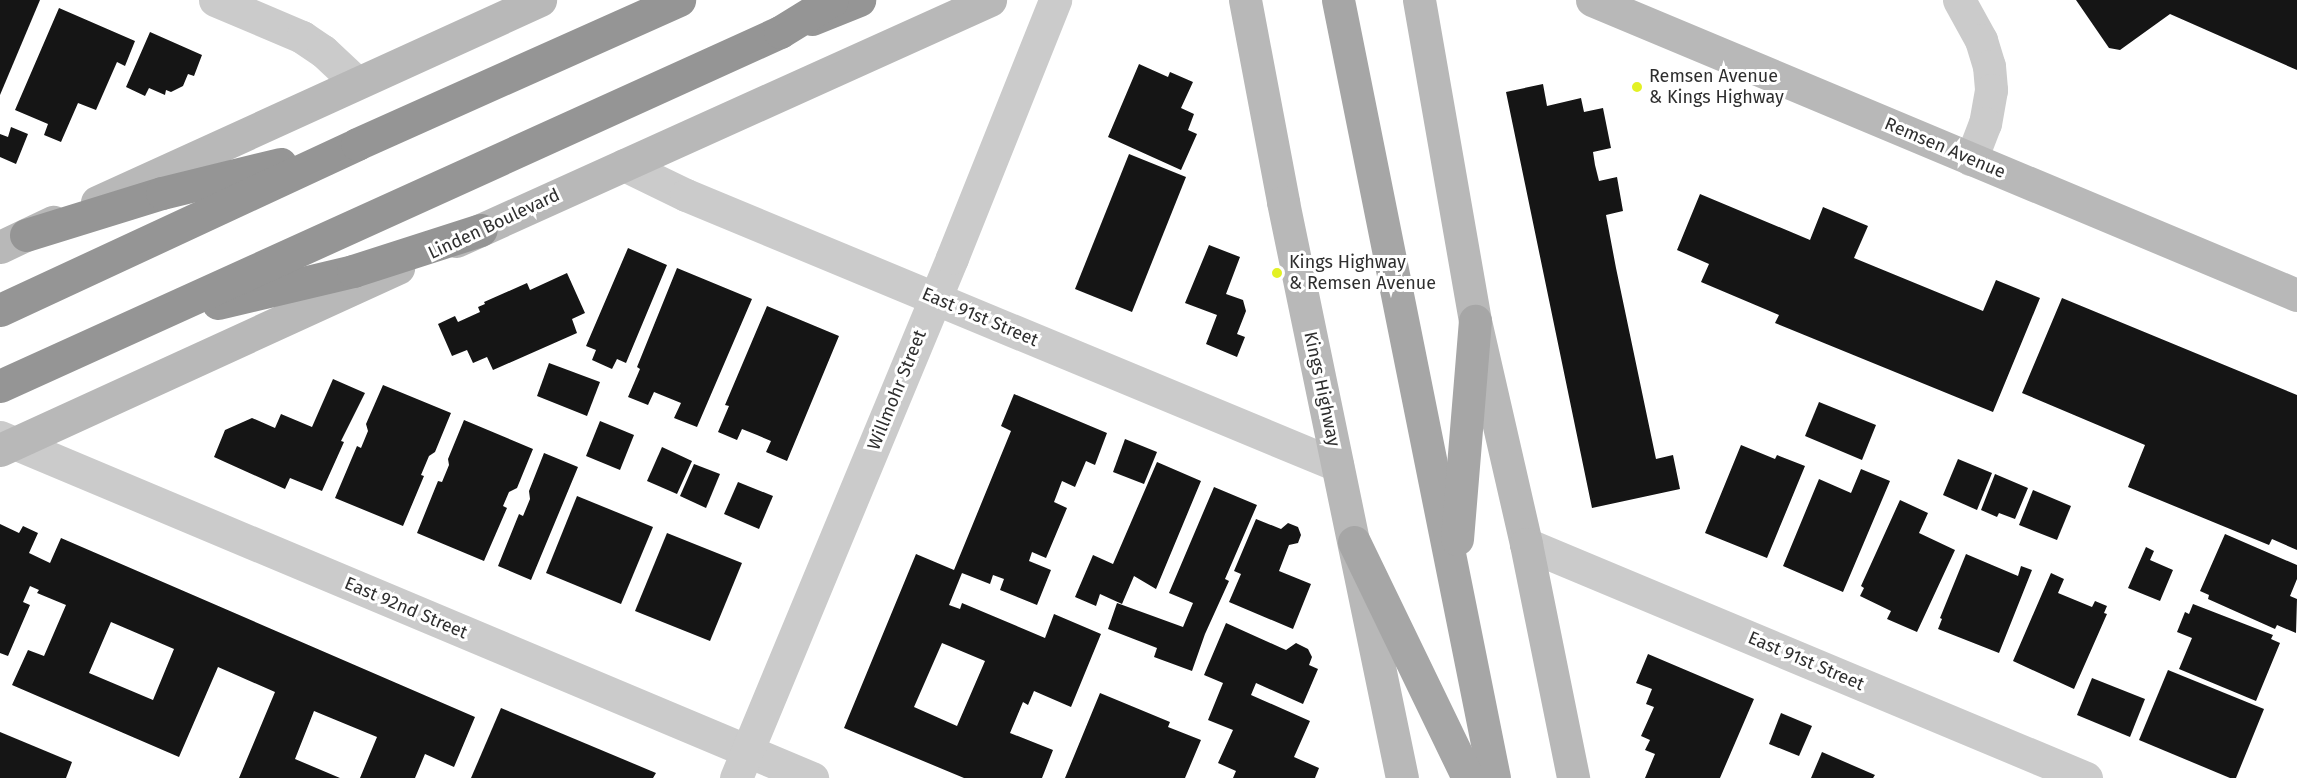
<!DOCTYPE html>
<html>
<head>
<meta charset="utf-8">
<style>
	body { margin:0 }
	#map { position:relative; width:2297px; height:778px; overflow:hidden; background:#fff; font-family:"Fira Sans",sans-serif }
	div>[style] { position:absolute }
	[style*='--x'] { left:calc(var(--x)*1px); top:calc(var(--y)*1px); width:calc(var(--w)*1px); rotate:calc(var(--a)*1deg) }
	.building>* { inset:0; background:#151515 }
	.street>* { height:33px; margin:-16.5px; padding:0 16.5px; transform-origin:16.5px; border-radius:16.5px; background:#cbcbcb }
	.secondary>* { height:33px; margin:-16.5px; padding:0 16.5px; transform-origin:16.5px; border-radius:16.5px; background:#b8b8b8 }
	.primary>* { height:33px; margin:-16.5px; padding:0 16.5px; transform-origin:16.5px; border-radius:16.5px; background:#a6a6a6 }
	.highway>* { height:33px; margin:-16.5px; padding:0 16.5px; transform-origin:16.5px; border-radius:16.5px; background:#959595 }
	.dots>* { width:16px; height:16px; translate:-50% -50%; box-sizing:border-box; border:3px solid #fff; border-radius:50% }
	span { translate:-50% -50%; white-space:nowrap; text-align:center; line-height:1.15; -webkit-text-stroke:6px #fff; paint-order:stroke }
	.poi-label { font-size:18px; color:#2e2e2e }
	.left { translate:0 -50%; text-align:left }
	.street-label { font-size:18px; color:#2e2e2e }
</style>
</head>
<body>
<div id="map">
	<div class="building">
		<div style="clip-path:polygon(0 0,40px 0,0 95px)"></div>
		<div style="clip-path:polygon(2076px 0,2297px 0,2297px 70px,2170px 14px,2120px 50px,2109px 48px)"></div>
		<div style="clip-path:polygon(59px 8px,135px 41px,125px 66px,117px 62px,96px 110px,78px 103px,61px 142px,44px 135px,48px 124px,15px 110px)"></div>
		<div style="clip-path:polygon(150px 32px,202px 55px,194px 76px,188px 74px,183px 86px,171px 92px,166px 90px,165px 95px,149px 88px,145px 96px,126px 87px)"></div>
		<div style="clip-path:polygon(1139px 64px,1168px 77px,1170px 72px,1193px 82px,1181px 108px,1194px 114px,1188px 130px,1197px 134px,1181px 170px,1108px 137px)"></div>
		<div style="clip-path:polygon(1543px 84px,1547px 106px,1581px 98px,1584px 112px,1603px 108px,1611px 148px,1593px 152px,1595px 165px,1599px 181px,1617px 177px,1623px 211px,1606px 215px,1616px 268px,1656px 459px,1673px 455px,1680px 489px,1592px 508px,1506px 92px)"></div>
		<div style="clip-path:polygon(11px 127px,28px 134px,16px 164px,0 157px,0 134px,8px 137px)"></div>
		<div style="clip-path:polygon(1129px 154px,1186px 177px,1132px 312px,1075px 289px)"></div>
		<div style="clip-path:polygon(1700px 194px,1810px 240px,1823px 207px,1868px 226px,1854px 258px,1983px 311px,1996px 280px,2040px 298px,1993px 412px,1775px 323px,1779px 315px,1701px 282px,1709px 264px,1677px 250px)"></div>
		<div style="clip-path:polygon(1209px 245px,1240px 257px,1226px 294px,1243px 300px,1246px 311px,1237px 334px,1245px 337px,1237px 357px,1206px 344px,1217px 315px,1185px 303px)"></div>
		<div style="clip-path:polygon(628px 248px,667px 265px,626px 363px,617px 359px,612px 369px,592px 360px,596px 350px,586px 346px)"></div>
		<div style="clip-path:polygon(677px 268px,752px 299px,697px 427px,674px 418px,681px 403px,654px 392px,648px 405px,628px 397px,640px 369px,637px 367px)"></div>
		<div style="clip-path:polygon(567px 273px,585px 313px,572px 319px,577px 333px,493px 370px,487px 357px,473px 363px,467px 350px,452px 356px,438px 324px,455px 316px,458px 322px,480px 312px,478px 307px,485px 304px,484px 302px,527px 283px,530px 290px)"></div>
		<div style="clip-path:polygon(2062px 298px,2297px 395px,2297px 550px,2272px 539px,2269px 545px,2128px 487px,2145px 445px,2022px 393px)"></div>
		<div style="clip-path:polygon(767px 306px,839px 336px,787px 461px,766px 452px,771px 441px,757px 435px,742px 429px,737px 440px,718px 432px,729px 406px,725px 405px)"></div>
		<div style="clip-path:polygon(549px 363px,600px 382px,587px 416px,537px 396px)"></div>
		<div style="clip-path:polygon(333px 379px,365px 393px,341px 441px,344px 442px,322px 491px,290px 478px,285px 489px,214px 457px,225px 430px,252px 418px,275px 428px,281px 414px,312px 427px)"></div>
		<div style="clip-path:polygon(383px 385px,451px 413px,435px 452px,429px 456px,421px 475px,424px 476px,403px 526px,335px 498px,357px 446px,361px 448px,368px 431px,366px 424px)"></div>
		<div style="clip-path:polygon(evenodd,1014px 394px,1107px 433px,1095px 465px,1086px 461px,1075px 487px,1062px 481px,1054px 502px,1067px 508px,1046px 558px,1032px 552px,1029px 561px,1051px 570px,1037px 605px,1000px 590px,1004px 579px,993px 575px,990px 584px,962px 573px,949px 605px,960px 609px,962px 603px,1045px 638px,1054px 614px,1101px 634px,1071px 707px,1034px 691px,1028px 705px,1023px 702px,1010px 733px,1053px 750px,1042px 778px,964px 778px,844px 728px,916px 554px,954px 570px,1011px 431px,1001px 426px,1014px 394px,942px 643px,985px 661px,957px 726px,914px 707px,942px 643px)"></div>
		<div style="clip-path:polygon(1819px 402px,1876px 425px,1862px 460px,1805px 436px)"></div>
		<div style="clip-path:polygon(464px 420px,533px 449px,517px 488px,509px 492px,503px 506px,507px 508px,484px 561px,417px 533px,438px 481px,442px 482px,449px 465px,448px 459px)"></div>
		<div style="clip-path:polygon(600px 421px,634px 435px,620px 470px,586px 456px)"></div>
		<div style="clip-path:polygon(1125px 439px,1157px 452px,1144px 484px,1113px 472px)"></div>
		<div style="clip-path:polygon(1741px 445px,1775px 459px,1777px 455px,1805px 466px,1767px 558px,1705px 533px)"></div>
		<div style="clip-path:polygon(662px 447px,692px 461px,677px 494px,647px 481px)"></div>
		<div style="clip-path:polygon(544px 453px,578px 467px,531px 580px,498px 566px,519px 514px,523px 516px,530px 499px,529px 491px)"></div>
		<div style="clip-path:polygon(1958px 459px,1992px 473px,1977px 510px,1943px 495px)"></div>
		<div style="clip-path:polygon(1157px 462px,1201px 481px,1156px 589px,1134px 576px,1122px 604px,1100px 594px,1096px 606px,1075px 597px,1093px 555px,1113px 564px)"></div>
		<div style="clip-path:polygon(694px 464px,720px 474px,706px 508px,680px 496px)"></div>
		<div style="clip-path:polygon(1861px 469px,1890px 481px,1843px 592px,1783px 566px,1819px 479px,1851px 493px)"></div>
		<div style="clip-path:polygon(1995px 474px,2028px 488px,2015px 519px,1999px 513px,1997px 517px,1981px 510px)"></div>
		<div style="clip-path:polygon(738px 482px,773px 496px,759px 529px,724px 514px)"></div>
		<div style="clip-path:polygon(1214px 487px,1257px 505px,1225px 579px,1229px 581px,1205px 634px,1192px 671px,1154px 657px,1157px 648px,1108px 629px,1117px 603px,1183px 627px,1193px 603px,1169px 593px)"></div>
		<div style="clip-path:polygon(2033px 490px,2071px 506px,2057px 540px,2019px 525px)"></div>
		<div style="clip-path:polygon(577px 496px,653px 527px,621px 604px,546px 573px)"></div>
		<div style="clip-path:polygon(1900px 500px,1928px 513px,1919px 533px,1955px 550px,1917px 632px,1887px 619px,1891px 611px,1860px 596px,1864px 588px,1861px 586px)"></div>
		<div style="clip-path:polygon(1256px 519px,1281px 529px,1288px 523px,1298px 527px,1301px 535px,1298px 543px,1289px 545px,1279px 571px,1311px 584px,1293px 629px,1229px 602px,1241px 574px,1234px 571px)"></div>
		<div style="clip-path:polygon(evenodd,0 524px,19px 533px,23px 526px,38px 533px,29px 553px,50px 563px,61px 538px,475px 717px,454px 767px,425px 754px,415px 778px,360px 778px,377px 737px,314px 711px,295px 759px,340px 778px,239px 778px,275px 692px,218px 667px,179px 757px,12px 685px,28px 650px,44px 656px,66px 605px,37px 593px,39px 590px,30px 586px,23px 602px,30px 605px,8px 656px,0 653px,0 524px,111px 622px,174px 649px,153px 700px,89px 673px,111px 622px)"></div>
		<div style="clip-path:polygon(667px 533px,742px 563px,710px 641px,635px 611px)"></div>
		<div style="clip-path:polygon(2225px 534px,2297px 565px,2297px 579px,2290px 596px,2297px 599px,2296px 633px,2277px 625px,2275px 629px,2208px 599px,2209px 595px,2200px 591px)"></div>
		<div style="clip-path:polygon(2146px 547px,2154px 551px,2150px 560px,2173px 570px,2160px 601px,2128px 588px)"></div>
		<div style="clip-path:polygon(1966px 554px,2018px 576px,2021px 566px,2032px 570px,1999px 653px,1938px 629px,1942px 619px,1940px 618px)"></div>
		<div style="clip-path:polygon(2051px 573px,2064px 579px,2058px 593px,2092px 607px,2095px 601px,2107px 606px,2104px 613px,2107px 614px,2074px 689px,2013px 661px)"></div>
		<div style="clip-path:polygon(2193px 604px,2273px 635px,2271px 639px,2280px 643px,2256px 701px,2179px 669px,2192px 638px,2177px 632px,2185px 612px,2189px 614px)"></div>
		<div style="clip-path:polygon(1226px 623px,1286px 650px,1296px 643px,1308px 649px,1312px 657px,1309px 665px,1318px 669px,1303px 704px,1256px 683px,1251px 695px,1310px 721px,1294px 757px,1319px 768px,1315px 778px,1233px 778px,1236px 771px,1218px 763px,1233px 730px,1208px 720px,1223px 683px,1204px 675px)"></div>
		<div style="clip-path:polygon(1648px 654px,1754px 699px,1720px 778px,1645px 778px,1655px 754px,1645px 750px,1650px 740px,1641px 736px,1654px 707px,1646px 704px,1652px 689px,1636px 683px)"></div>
		<div style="clip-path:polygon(2168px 670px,2264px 709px,2236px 778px,2230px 778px,2139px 740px)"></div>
		<div style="clip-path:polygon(2092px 678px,2145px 699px,2130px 737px,2077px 715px)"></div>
		<div style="clip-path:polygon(1100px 693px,1170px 722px,1168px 727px,1201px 740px,1185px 778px,1065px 778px)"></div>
		<div style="clip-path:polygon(501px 708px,656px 773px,653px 778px,471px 778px)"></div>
		<div style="clip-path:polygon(1781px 713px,1812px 726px,1799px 756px,1769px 744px)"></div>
		<div style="clip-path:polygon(0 732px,72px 762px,66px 778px,0 778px)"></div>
		<div style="clip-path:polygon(1822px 752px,1875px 775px,1873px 778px,1811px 778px)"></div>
	</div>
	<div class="street">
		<div style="--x:215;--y:0;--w:95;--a:23"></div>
		<div style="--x:302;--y:37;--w:25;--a:34"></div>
		<div style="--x:323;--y:51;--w:45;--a:43.2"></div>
		<div style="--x:1959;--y:0;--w:46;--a:61.2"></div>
		<div style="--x:1981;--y:40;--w:27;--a:73"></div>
		<div style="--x:1989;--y:66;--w:24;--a:85"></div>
		<div style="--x:1991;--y:90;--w:34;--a:100"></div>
		<div style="--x:1985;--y:123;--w:39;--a:111"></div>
		<div style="--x:624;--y:165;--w:69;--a:25.8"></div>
		<div style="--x:686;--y:195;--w:705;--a:22.53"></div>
		<div style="--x:0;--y:437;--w:881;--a:22.78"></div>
		<div style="--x:1526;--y:544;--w:607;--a:22.68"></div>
		<div style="--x:736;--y:778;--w:563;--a:-67.44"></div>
		<div style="--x:952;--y:258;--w:278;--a:-68.2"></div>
	</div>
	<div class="secondary">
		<div style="--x:1245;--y:0;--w:206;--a:79.3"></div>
		<div style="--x:1283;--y:202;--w:588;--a:78.33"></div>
		<div style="--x:1419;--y:0;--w:326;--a:80.1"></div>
		<div style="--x:1475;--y:321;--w:229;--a:77.1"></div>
		<div style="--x:1526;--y:544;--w:239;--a:78.6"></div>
		<div style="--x:1592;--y:0;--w:764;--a:22.71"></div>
		<div style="--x:97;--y:202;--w:487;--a:-24.5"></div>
		<div style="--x:456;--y:241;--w:586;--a:-24.29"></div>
		<div style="--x:0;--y:247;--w:59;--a:-25.3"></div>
		<div style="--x:0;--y:450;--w:438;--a:-24.6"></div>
	</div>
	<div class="primary">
		<div style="--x:1338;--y:0;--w:793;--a:78.66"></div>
		<div style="--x:1457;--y:539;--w:219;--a:-85.3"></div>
		<div style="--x:1354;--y:542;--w:262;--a:64.2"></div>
	</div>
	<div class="highway">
		<div style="--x:812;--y:19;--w:51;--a:-22"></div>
		<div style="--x:26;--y:235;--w:142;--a:-17.2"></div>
		<div style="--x:162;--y:193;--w:122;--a:-13.8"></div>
		<div style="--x:218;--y:303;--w:139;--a:-13.3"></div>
		<div style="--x:353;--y:271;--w:134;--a:-17.8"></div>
		<div style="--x:0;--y:310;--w:394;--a:-24.9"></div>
		<div style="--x:357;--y:144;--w:353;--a:-24.1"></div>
		<div style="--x:0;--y:386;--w:857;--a:-24.41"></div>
		<div style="--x:780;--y:32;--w:61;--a:-31.6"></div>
	</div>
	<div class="dots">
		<div style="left:1637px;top:87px;background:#e3f124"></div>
		<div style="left:1277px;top:273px;background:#e3f124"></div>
	</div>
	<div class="poi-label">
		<span class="left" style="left:1649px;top:87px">Remsen Avenue<br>&amp; Kings Highway</span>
		<span class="left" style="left:1289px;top:273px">Kings Highway<br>&amp; Remsen Avenue</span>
	</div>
	<div class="street-label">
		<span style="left:1945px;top:148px;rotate:23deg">Remsen Avenue</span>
		<span style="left:494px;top:224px;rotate:-25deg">Linden Boulevard</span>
		<span style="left:980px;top:317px;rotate:23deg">East 91st Street</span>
		<span style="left:1322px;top:389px;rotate:78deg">Kings Highway</span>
		<span style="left:897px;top:390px;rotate:-68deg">Willmohr Street</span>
		<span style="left:406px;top:608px;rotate:23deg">East 92nd Street</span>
		<span style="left:1806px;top:661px;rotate:23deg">East 91st Street</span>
	</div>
</div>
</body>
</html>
